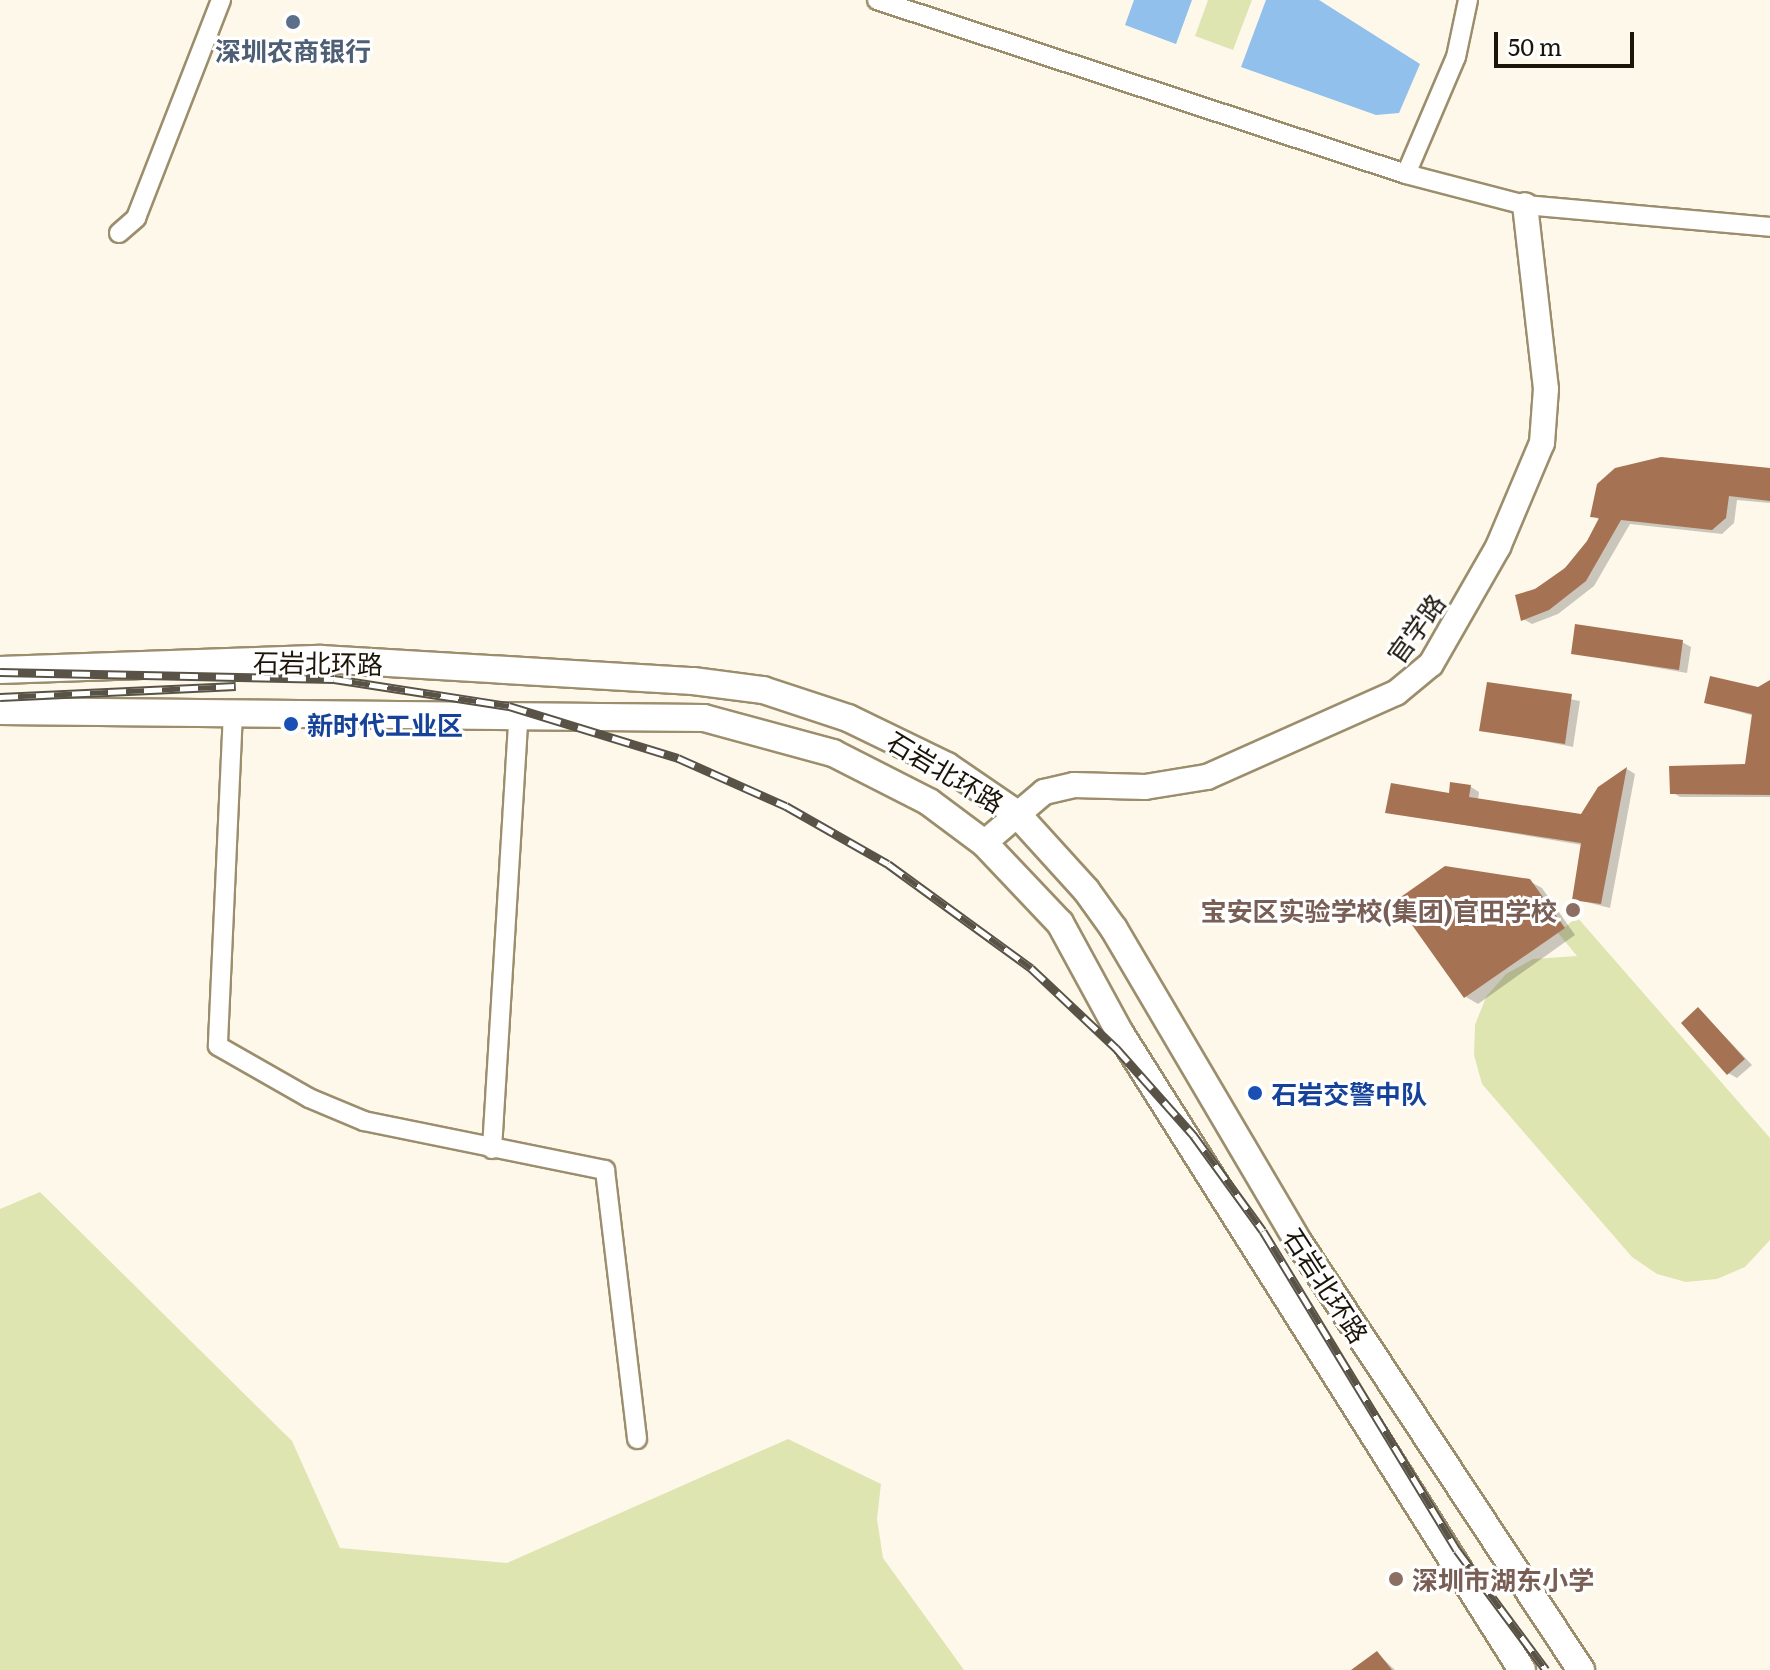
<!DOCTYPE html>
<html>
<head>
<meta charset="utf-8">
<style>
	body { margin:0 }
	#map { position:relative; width:1770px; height:1670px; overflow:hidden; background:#fef8ea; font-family:Literata,"Noto Sans SC",serif }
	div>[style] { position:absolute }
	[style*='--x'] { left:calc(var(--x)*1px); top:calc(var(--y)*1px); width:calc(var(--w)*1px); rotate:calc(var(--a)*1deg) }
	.green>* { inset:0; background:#dfe5b1 }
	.water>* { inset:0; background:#90c0eb }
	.shadow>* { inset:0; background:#0003 }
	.building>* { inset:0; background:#a67254 }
	.roads { filter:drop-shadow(2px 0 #9c8e6d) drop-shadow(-2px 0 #9c8e6d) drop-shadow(0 2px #9c8e6d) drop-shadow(0 -2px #9c8e6d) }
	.minor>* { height:18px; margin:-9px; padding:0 9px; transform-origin:9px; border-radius:9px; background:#fff }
	.tertiary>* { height:24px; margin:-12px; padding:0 12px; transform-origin:12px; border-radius:12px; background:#fff }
	.secondary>* { height:26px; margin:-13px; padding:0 13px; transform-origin:13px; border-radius:13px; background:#fff }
	.rail>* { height:9px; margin-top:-4.5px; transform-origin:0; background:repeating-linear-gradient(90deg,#fff 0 18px,#595347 0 36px); box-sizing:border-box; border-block:2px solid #595347 }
	.dots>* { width:22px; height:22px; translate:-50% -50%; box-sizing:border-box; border:4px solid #fff; border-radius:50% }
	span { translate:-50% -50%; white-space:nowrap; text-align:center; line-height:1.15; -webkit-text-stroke:6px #fff; paint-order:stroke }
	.service-label { font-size:26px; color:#4e5e75; font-weight:700 }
	.street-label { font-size:26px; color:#1b1509 }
	.transit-label { font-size:26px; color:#164399; font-weight:700 }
	.left { translate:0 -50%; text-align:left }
	.education-label { font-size:26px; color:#785e54; font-weight:700 }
	.right { translate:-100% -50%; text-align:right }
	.scale { position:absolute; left:1494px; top:32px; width:140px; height:36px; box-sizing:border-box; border:4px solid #1b1509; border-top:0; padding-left:10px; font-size:24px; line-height:28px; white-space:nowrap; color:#1b1509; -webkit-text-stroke:6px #fff; paint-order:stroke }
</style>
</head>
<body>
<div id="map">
	<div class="green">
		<div style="clip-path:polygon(1208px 0,1252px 0,1233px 50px,1195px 36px)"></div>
		<div style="clip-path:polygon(1577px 917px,1770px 1138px,1770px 1240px,1745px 1267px,1717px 1279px,1686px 1282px,1657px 1274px,1632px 1257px,1482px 1084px,1474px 1055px,1475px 1025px,1486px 997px,1506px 974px,1533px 959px,1577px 956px,1558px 933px)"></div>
		<div style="clip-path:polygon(40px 1192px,292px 1441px,340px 1548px,507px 1563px,788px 1439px,881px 1484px,877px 1519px,883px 1558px,964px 1670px,0 1670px,0 1209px)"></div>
	</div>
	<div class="water">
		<div style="clip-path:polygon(1134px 0,1192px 0,1176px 44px,1125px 25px)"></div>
		<div style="clip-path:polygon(1266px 0,1319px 0,1420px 64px,1399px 113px,1376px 115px,1241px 67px)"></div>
	</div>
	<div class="shadow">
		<div style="clip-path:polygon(1616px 469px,1770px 471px,1770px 503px,1737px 500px,1734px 523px,1722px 534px,1630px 524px,1594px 586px,1558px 614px,1532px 624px,1523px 619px,1518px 597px,1549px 582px,1579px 555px,1600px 520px,1593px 516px,1596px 491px)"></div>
		<div style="clip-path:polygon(1682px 642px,1691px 647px,1687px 673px,1573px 653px)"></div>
		<div style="clip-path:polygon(1488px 684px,1580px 701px,1573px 747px,1482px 729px)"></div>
		<div style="clip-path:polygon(1770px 684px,1770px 797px,1680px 797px,1672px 792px,1747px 766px,1754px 716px,1706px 702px)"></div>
		<div style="clip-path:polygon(1627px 769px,1635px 774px,1610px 908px,1574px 899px,1582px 845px,1388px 812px,1471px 787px,1479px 792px,1478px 800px,1582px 816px,1599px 788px)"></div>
		<div style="clip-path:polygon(1529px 881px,1542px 888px,1575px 935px,1478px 1004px,1466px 997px)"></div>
		<div style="clip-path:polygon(1699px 1009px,1752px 1065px,1737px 1078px,1728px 1073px)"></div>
		<div style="clip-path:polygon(1377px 1653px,1395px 1670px,1355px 1670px)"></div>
	</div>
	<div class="building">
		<div style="clip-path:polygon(1661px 457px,1770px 468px,1770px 501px,1729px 496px,1726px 518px,1712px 530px,1621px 520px,1586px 581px,1549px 610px,1521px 621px,1515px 595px,1535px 589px,1565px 568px,1587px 541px,1599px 518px,1590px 517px,1597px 484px,1615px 468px)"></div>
		<div style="clip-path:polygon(1575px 624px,1683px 640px,1679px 670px,1571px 654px)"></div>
		<div style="clip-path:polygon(1710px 676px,1758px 687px,1770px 680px,1770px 795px,1670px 794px,1669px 766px,1745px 764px,1752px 714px,1704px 703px)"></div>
		<div style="clip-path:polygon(1487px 682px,1572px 694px,1565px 744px,1479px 731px)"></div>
		<div style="clip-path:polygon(1627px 767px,1601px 904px,1572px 900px,1581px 843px,1385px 813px,1391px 783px,1449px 793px,1450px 782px,1471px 785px,1469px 797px,1581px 814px,1598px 787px)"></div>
		<div style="clip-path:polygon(1445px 866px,1530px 879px,1565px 928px,1464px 998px,1395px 901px)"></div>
		<div style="clip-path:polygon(1698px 1007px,1745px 1059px,1727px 1075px,1681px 1023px)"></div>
		<div style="clip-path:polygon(1377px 1651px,1392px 1670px,1351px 1670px)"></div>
	</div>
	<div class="roads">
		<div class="minor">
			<div style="--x:877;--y:0;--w:557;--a:18.21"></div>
			<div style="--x:1406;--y:174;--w:123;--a:14.6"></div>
			<div style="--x:1525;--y:205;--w:246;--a:5.1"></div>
			<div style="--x:1406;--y:174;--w:127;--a:-66.9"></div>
			<div style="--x:1456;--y:57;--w:58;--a:-78.1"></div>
			<div style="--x:119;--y:233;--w:23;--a:-41"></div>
			<div style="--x:136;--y:218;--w:234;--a:-68.7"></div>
			<div style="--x:233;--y:712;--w:334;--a:92.6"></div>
			<div style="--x:218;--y:1046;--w:105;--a:29.7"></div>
			<div style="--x:309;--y:1098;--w:60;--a:22.7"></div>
			<div style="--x:364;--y:1121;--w:246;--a:11.5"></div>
			<div style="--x:605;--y:1170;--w:271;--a:83.2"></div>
			<div style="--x:492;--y:1149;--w:437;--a:-86.5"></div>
		</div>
		<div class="tertiary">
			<div style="--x:984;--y:843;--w:79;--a:-40.4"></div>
			<div style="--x:1044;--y:792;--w:31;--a:-13"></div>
			<div style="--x:1074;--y:785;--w:71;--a:1.6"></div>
			<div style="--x:1145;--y:787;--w:63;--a:-9.2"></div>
			<div style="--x:1207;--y:777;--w:207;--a:-24"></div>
			<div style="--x:1396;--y:693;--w:45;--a:-39.6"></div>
			<div style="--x:1431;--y:664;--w:135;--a:-60.2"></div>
			<div style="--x:1498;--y:547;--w:113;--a:-67.1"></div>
			<div style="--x:1542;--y:443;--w:54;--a:-85.8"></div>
			<div style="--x:1546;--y:389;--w:185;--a:-96.5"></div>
		</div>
		<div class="secondary">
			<div style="--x:0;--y:670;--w:321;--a:-2"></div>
			<div style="--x:321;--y:659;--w:373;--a:3.4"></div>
			<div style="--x:693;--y:681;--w:71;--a:7.3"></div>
			<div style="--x:763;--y:690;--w:89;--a:18.2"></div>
			<div style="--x:848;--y:718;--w:110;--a:25.9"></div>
			<div style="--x:947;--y:766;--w:85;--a:34.4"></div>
			<div style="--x:1017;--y:814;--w:103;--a:47.8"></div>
			<div style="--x:1086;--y:890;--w:48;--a:54.3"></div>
			<div style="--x:1114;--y:929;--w:364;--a:59.5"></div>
			<div style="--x:1299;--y:1243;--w:512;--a:56.56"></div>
			<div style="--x:0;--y:711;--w:704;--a:0.57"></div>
			<div style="--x:704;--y:718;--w:134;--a:15.2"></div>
			<div style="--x:833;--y:753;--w:108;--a:27"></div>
			<div style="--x:929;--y:802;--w:69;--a:36.7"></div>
			<div style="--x:984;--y:843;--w:110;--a:46.5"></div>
			<div style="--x:1060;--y:923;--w:125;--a:61.4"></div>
			<div style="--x:1120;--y:1033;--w:753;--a:57.74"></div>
		</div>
	</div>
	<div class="rail">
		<div style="--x:0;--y:672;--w:334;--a:1.2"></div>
		<div style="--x:334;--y:679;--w:177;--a:8.8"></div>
		<div style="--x:509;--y:706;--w:177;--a:17.1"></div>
		<div style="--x:678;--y:758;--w:118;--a:24"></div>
		<div style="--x:786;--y:806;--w:117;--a:29.6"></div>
		<div style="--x:888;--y:864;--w:177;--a:36"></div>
		<div style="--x:1031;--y:968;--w:117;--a:43.3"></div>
		<div style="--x:1116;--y:1048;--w:118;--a:48.4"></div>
		<div style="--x:1194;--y:1136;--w:117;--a:54"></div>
		<div style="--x:1263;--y:1231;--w:373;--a:58.7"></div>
		<div style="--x:1457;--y:1550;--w:149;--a:53.4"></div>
		<div style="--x:0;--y:697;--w:236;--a:-2.7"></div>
	</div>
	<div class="dots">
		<div style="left:293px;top:22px;background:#5c6f8a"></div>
		<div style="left:291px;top:724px;background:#1a4fb4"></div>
		<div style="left:1573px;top:910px;background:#8d6e63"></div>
		<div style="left:1255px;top:1093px;background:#1a4fb4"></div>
		<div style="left:1396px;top:1579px;background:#8d6e63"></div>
	</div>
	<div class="service-label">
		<span style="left:293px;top:50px">深圳农商银行</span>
	</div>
	<div class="street-label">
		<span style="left:1415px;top:628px;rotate:-54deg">官学路</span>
		<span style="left:318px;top:662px;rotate:1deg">石岩北环路</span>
		<span style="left:946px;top:771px;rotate:31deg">石岩北环路</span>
		<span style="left:1327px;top:1285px;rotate:57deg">石岩北环路</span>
	</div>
	<div class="transit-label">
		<span class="left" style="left:307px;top:724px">新时代工业区</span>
		<span class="left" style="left:1271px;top:1093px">石岩交警中队</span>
	</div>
	<div class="education-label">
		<span class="right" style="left:1557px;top:910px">宝安区实验学校(集团)官田学校</span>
		<span class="left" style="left:1412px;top:1579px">深圳市湖东小学</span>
	</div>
	<div class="scale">50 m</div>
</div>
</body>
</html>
